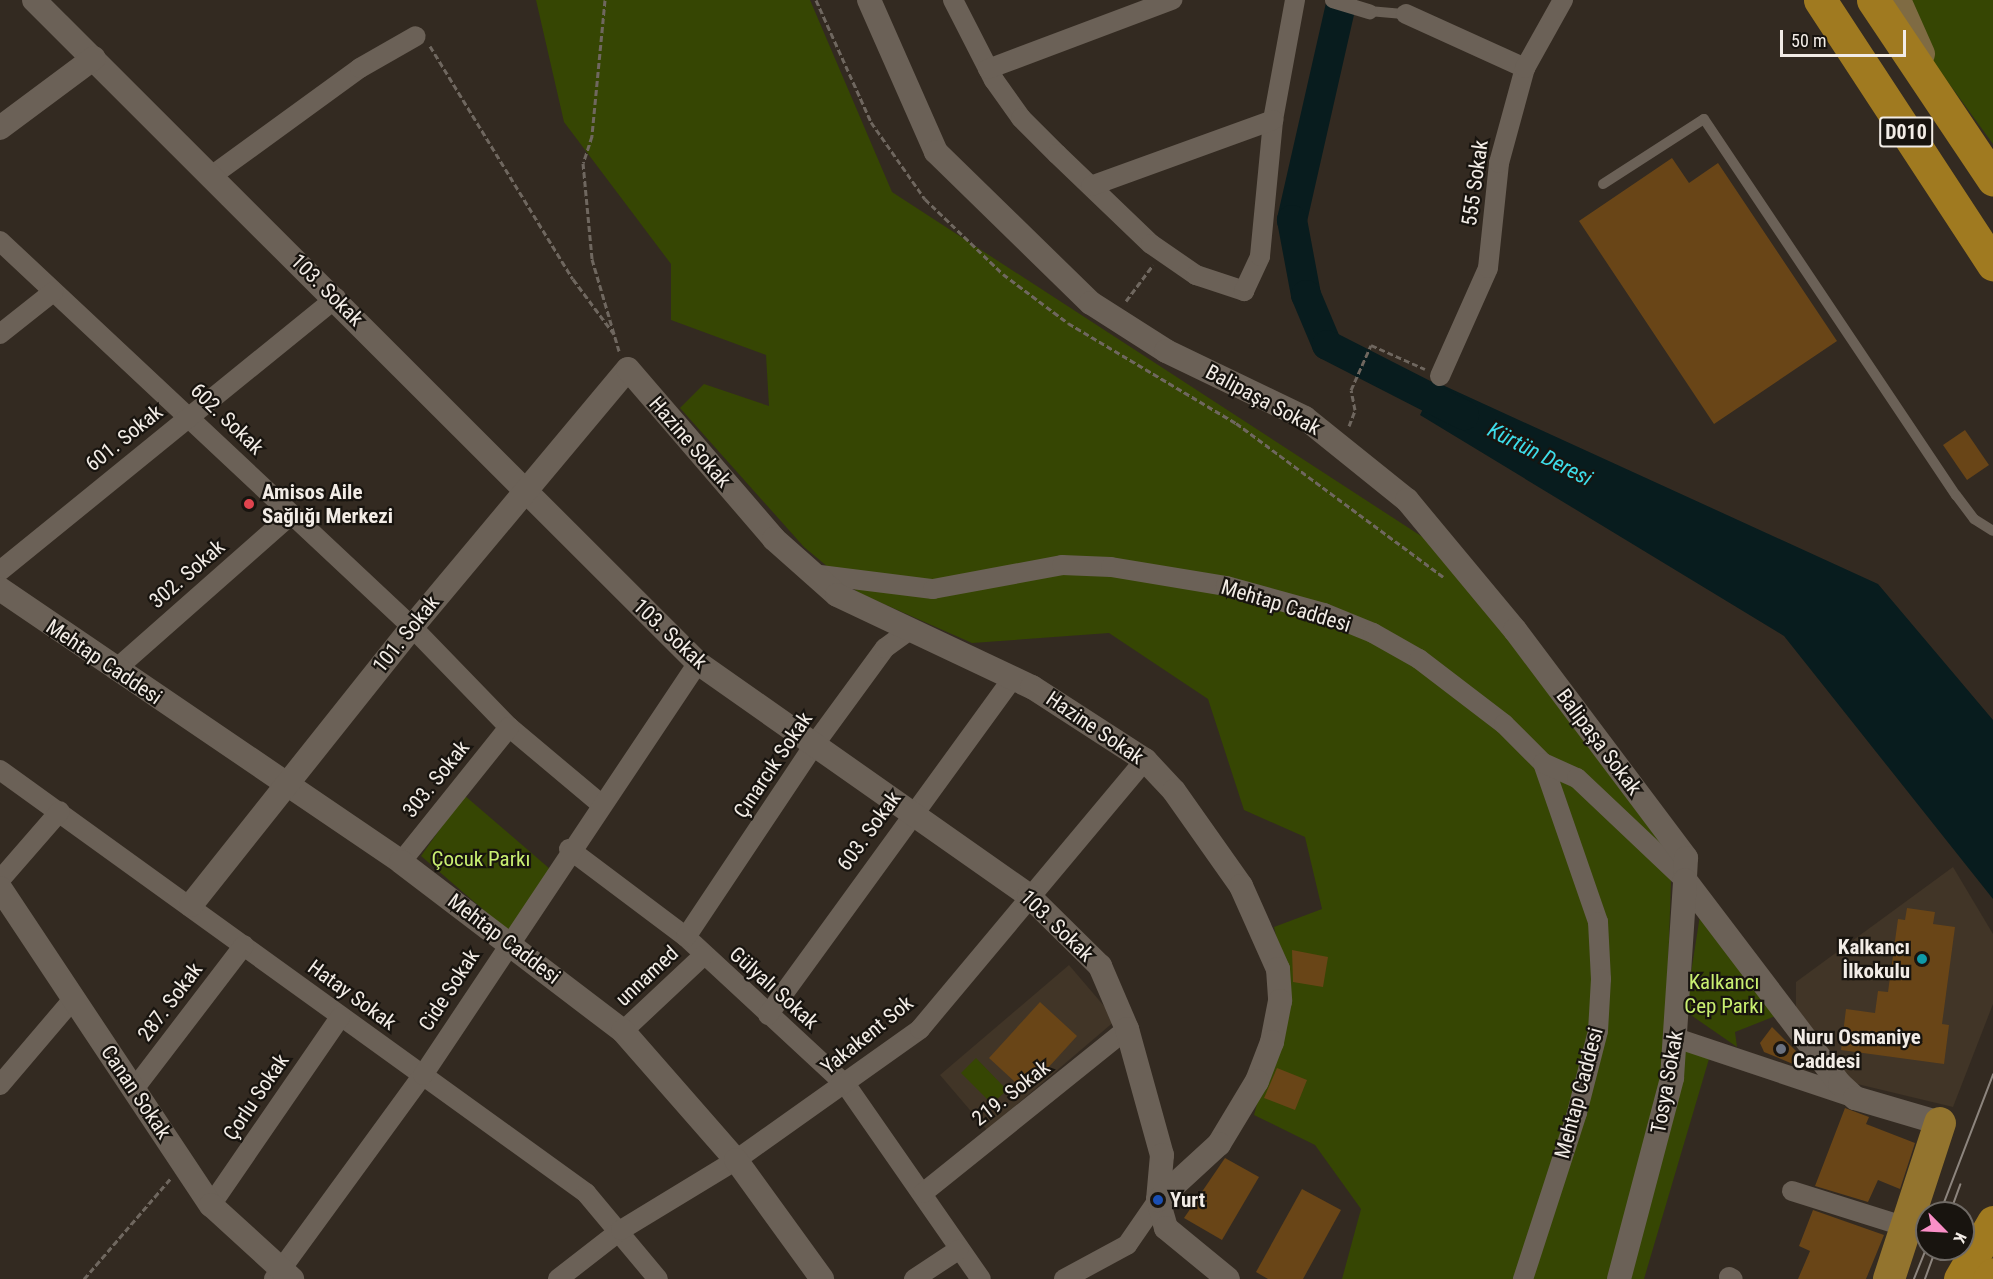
<!DOCTYPE html>
<html>
<head>
<meta charset="utf-8">
<style>
	body { margin:0 }
	#map { position:relative; width:1993px; height:1279px; overflow:hidden; background:#332a21; font-family:"Roboto Condensed",sans-serif }
	div>[style] { position:absolute }
	[style*='--x'] { left:calc(var(--x)*1px); top:calc(var(--y)*1px); width:calc(var(--w)*1px); rotate:calc(var(--a)*1deg) }
	.education>* { inset:0; background:#413527 }
	.green>* { inset:0; background:#364603 }
	.water>* { inset:0; background:#081c1e }
	.river>* { height:30px; margin:-15px; padding:0 15px; transform-origin:15px; border-radius:15px; background:#081c1e }
	.building>* { inset:0; background:#694517 }
	.path>* { height:3px; margin-top:-1.5px; transform-origin:0; background:repeating-linear-gradient(90deg,#6f675f 0 6px,transparent 0 9px) }
	.service>* { height:10px; margin:-5px; padding:0 5px; transform-origin:5px; border-radius:5px; background:#6b6157 }
	.pedestrian>* { height:15px; margin:-7.5px; padding:0 7.5px; transform-origin:7.5px; border-radius:7.5px; background:#6b6157 }
	.minor>* { height:20px; margin:-10px; padding:0 10px; transform-origin:10px; border-radius:10px; background:#6b6157 }
	.tertiary>* { height:24px; margin:-12px; padding:0 12px; transform-origin:12px; border-radius:12px; background:#6b6157 }
	.secondary>* { height:28px; margin:-14px; padding:0 14px; transform-origin:14px; border-radius:14px; background:#7f6b43 }
	.primary>* { height:32px; margin:-16px; padding:0 16px; transform-origin:16px; border-radius:16px; background:#93742e }
	.trunk>* { height:33px; margin:-16.5px; padding:0 16.5px; transform-origin:16.5px; border-radius:16.5px; background:#a07a20 }
	.tram>* { height:1.5px; margin:-0.75px; padding:0 0.75px; transform-origin:0.75px; border-radius:0.75px; background:#8d857e }
	.dots>* { width:16px; height:16px; translate:-50% -50%; box-sizing:border-box; border:3px solid #18140f; border-radius:50% }
	span { translate:-50% -50%; white-space:nowrap; text-align:center; line-height:1.15; -webkit-text-stroke:4.5px #18140f; paint-order:stroke }
	.shield-label span { padding:2px 4px; background:#18140f; border:2px solid; border-radius:4px; -webkit-text-stroke-width:0 }
	.shield-label { font-size:20px; color:#f2ece6; font-weight:700 }
	.street-label { font-size:21px; color:#f2ece6 }
	.poi-label { font-size:21px; color:#f2ece6; font-weight:700 }
	.left { translate:0 -50%; text-align:left }
	.right { translate:-100% -50%; text-align:right }
	.park-label { font-size:21px; color:#c9ef71 }
	.water-label { font-size:22px; color:#3ddce9; font-style:italic }
	.north { position:absolute; left:1915px; top:1201px; width:60px; height:60px; box-sizing:border-box; background:#18140f; border:2px solid #6f6a65; border-radius:50%; rotate:114deg; font-size:16px; font-weight:700; line-height:24px; text-align:center; color:#f2ece6 }
	.north::after { content:''; display:block; margin:auto; width:21px; height:27px; background:#fa8fc7; clip-path:polygon(50% 0,100% 100%,50% 72%,0 100%) }
	.scale { position:absolute; left:1780px; top:30px; width:126px; height:27px; box-sizing:border-box; border:3px solid #f2ece6; border-top:0; padding-left:8px; font-size:18px; line-height:21px; white-space:nowrap; color:#f2ece6; -webkit-text-stroke:4px #18140f; paint-order:stroke }
</style>
</head>
<body>
<div id="map">
	<div class="education">
		<div style="clip-path:polygon(1953px 867px,1993px 934px,1993px 1004px,1953px 1107px,1849px 1082px,1796px 1009px,1796px 982px)"></div>
		<div style="clip-path:polygon(1069px 965px,1116px 1020px,987px 1130px,940px 1075px)"></div>
	</div>
	<div class="green">
		<div style="clip-path:polygon(536px 0,810px 0,892px 192px,1438px 547px,1672px 851px,1666px 1030px,1714px 1042px,1644px 1279px,1342px 1279px,1361px 1209px,1315px 1145px,1254px 1115px,1288px 988px,1274px 927px,1322px 909px,1305px 837px,1244px 810px,1208px 699px,1109px 633px,972px 643px,859px 593px,804px 547px,680px 408px,704px 384px,769px 406px,766px 355px,671px 320px,671px 264px,564px 122px)"></div>
		<div style="clip-path:polygon(1904px 0,1993px 0,1993px 144px,1910px 30px)"></div>
		<div style="clip-path:polygon(464px 795px,550px 869px,508px 931px,421px 856px)"></div>
		<div style="clip-path:polygon(1701px 909px,1783px 1013px,1735px 1032px,1737px 1047px,1685px 1011px)"></div>
		<div style="clip-path:polygon(976px 1058px,1007px 1090px,992px 1104px,961px 1073px)"></div>
	</div>
	<div class="water">
		<div style="clip-path:polygon(1436px 382px,1878px 584px,1993px 720px,1993px 899px,1784px 636px,1420px 415px)"></div>
	</div>
	<div class="river">
		<div style="--x:1342;--y:0;--w:226;--a:102.8"></div>
		<div style="--x:1292;--y:220;--w:76;--a:79.4"></div>
		<div style="--x:1306;--y:295;--w:54;--a:67.2"></div>
		<div style="--x:1327;--y:345;--w:154;--a:27.1"></div>
	</div>
	<div class="building">
		<div style="clip-path:polygon(1672px 158px,1689px 183px,1718px 163px,1837px 341px,1714px 424px,1579px 221px)"></div>
		<div style="clip-path:polygon(1965px 430px,1989px 465px,1967px 480px,1943px 445px)"></div>
		<div style="clip-path:polygon(1907px 908px,1935px 912px,1933px 924px,1955px 927px,1942px 1024px,1949px 1025px,1944px 1064px,1841px 1050px,1846px 1009px,1875px 1013px,1878px 991px,1888px 992px,1898px 919px,1905px 920px)"></div>
		<div style="clip-path:polygon(1292px 950px,1328px 957px,1323px 987px,1293px 982px)"></div>
		<div style="clip-path:polygon(1040px 1002px,1077px 1036px,1026px 1092px,989px 1058px)"></div>
		<div style="clip-path:polygon(1772px 1027px,1798px 1053px,1793px 1064px,1764px 1052px,1760px 1043px)"></div>
		<div style="clip-path:polygon(1277px 1068px,1307px 1080px,1295px 1110px,1264px 1098px)"></div>
		<div style="clip-path:polygon(1845px 1108px,1869px 1117px,1866px 1124px,1915px 1143px,1900px 1189px,1878px 1180px,1868px 1202px,1815px 1186px)"></div>
		<div style="clip-path:polygon(1225px 1158px,1259px 1177px,1222px 1240px,1184px 1218px)"></div>
		<div style="clip-path:polygon(1302px 1189px,1341px 1210px,1303px 1279px,1268px 1279px,1256px 1272px)"></div>
		<div style="clip-path:polygon(1813px 1210px,1884px 1235px,1866px 1279px,1798px 1279px,1810px 1251px,1799px 1246px)"></div>
	</div>
	<div class="path">
		<div style="--x:605;--y:0;--w:137;--a:95.5"></div>
		<div style="--x:592;--y:136;--w:28;--a:108"></div>
		<div style="--x:583;--y:163;--w:96;--a:84.6"></div>
		<div style="--x:592;--y:259;--w:96;--a:73.6"></div>
		<div style="--x:816;--y:0;--w:134;--a:65.7"></div>
		<div style="--x:871;--y:122;--w:94;--a:55"></div>
		<div style="--x:925;--y:199;--w:108;--a:43.9"></div>
		<div style="--x:1003;--y:274;--w:81;--a:37"></div>
		<div style="--x:1068;--y:323;--w:196;--a:30.8"></div>
		<div style="--x:1236;--y:423;--w:258;--a:36.6"></div>
		<div style="--x:430;--y:46;--w:273;--a:58.5"></div>
		<div style="--x:573;--y:279;--w:69;--a:53.3"></div>
		<div style="--x:1126;--y:301;--w:45;--a:-53.1"></div>
		<div style="--x:1349;--y:426;--w:17;--a:-69"></div>
		<div style="--x:1355;--y:410;--w:20;--a:-101"></div>
		<div style="--x:1351;--y:390;--w:49;--a:-66"></div>
		<div style="--x:1371;--y:345;--w:59;--a:24"></div>
		<div style="--x:84;--y:1279;--w:133;--a:-49.3"></div>
	</div>
	<div class="service">
		<div style="--x:1369;--y:11;--w:37;--a:5"></div>
		<div style="--x:1603;--y:184;--w:120;--a:-32.8"></div>
		<div style="--x:1704;--y:119;--w:453;--a:56.2"></div>
		<div style="--x:1956;--y:495;--w:30;--a:53"></div>
		<div style="--x:1974;--y:519;--w:22;--a:32"></div>
	</div>
	<div class="pedestrian">
		<div style="--x:1332;--y:0;--w:39;--a:17"></div>
	</div>
	<div class="minor">
		<div style="--x:953;--y:0;--w:90;--a:62.9"></div>
		<div style="--x:994;--y:80;--w:47;--a:54.6"></div>
		<div style="--x:1021;--y:118;--w:51;--a:45"></div>
		<div style="--x:1057;--y:154;--w:130;--a:43.8"></div>
		<div style="--x:1151;--y:244;--w:55;--a:34.6"></div>
		<div style="--x:1196;--y:275;--w:51;--a:18.4"></div>
		<div style="--x:1244;--y:291;--w:38;--a:-65"></div>
		<div style="--x:1260;--y:256;--w:137;--a:-84.5"></div>
		<div style="--x:1273;--y:120;--w:122;--a:-79.6"></div>
		<div style="--x:1406;--y:14;--w:131;--a:24.4"></div>
		<div style="--x:988;--y:69;--w:197;--a:-20.6"></div>
		<div style="--x:210;--y:177;--w:185;--a:-36"></div>
		<div style="--x:360;--y:68;--w:64;--a:-29.7"></div>
		<div style="--x:1091;--y:186;--w:194;--a:-19.9"></div>
		<div style="--x:0;--y:241;--w:565;--a:43.13"></div>
		<div style="--x:412;--y:627;--w:139;--a:45.9"></div>
		<div style="--x:509;--y:727;--w:121;--a:40"></div>
		<div style="--x:0;--y:334;--w:68;--a:-38.4"></div>
		<div style="--x:1440;--y:376;--w:118;--a:-66"></div>
		<div style="--x:1488;--y:268;--w:106;--a:-84"></div>
		<div style="--x:1499;--y:163;--w:98;--a:-74.7"></div>
		<div style="--x:1525;--y:68;--w:78;--a:-60.8"></div>
		<div style="--x:0;--y:571;--w:433;--a:-39.1"></div>
		<div style="--x:812;--y:574;--w:122;--a:7.1"></div>
		<div style="--x:933;--y:589;--w:131;--a:-10.5"></div>
		<div style="--x:1062;--y:565;--w:49;--a:2.3"></div>
		<div style="--x:1111;--y:567;--w:117;--a:9.4"></div>
		<div style="--x:1226;--y:586;--w:102;--a:15.4"></div>
		<div style="--x:1324;--y:613;--w:53;--a:22.2"></div>
		<div style="--x:1373;--y:633;--w:53;--a:29.5"></div>
		<div style="--x:1419;--y:659;--w:107;--a:37.4"></div>
		<div style="--x:1504;--y:724;--w:55;--a:45"></div>
		<div style="--x:1543;--y:763;--w:168;--a:70.9"></div>
		<div style="--x:1598;--y:922;--w:57;--a:87"></div>
		<div style="--x:1601;--y:979;--w:52;--a:93.3"></div>
		<div style="--x:1598;--y:1031;--w:85;--a:104.4"></div>
		<div style="--x:1577;--y:1113;--w:175;--a:108"></div>
		<div style="--x:115;--y:670;--w:235;--a:-41.4"></div>
		<div style="--x:1543;--y:763;--w:37;--a:24"></div>
		<div style="--x:1577;--y:778;--w:149;--a:43.4"></div>
		<div style="--x:0;--y:770;--w:723;--a:35.82"></div>
		<div style="--x:586;--y:1193;--w:112;--a:50.1"></div>
		<div style="--x:569;--y:849;--w:146;--a:36.9"></div>
		<div style="--x:686;--y:937;--w:218;--a:42.8"></div>
		<div style="--x:846;--y:1085;--w:236;--a:55.2"></div>
		<div style="--x:401;--y:862;--w:173;--a:-51.3"></div>
		<div style="--x:0;--y:880;--w:91;--a:-49"></div>
		<div style="--x:686;--y:937;--w:231;--a:-56.3"></div>
		<div style="--x:814;--y:745;--w:120;--a:-53.8"></div>
		<div style="--x:885;--y:648;--w:32;--a:-36"></div>
		<div style="--x:768;--y:1015;--w:417;--a:-54"></div>
		<div style="--x:623;--y:1031;--w:110;--a:-43.2"></div>
		<div style="--x:1676;--y:1038;--w:189;--a:18.5"></div>
		<div style="--x:0;--y:1085;--w:114;--a:-49.6"></div>
		<div style="--x:134;--y:1089;--w:181;--a:-52.6"></div>
		<div style="--x:1792;--y:1191;--w:120;--a:17.5"></div>
		<div style="--x:923;--y:1193;--w:262;--a:-38.8"></div>
		<div style="--x:211;--y:1205;--w:228;--a:-55.5"></div>
		<div style="--x:1729;--y:1277;--w:4;--a:27"></div>
		<div style="--x:274;--y:1279;--w:253;--a:-53.9"></div>
		<div style="--x:423;--y:1075;--w:495;--a:-56.3"></div>
		<div style="--x:558;--y:1279;--w:80;--a:-37.9"></div>
		<div style="--x:621;--y:1230;--w:135;--a:-31.3"></div>
		<div style="--x:736;--y:1160;--w:226;--a:-35.4"></div>
		<div style="--x:920;--y:1029;--w:351;--a:-50.1"></div>
		<div style="--x:914;--y:1279;--w:53;--a:-33.4"></div>
		<div style="--x:1064;--y:1279;--w:72;--a:-28.4"></div>
		<div style="--x:1127;--y:1245;--w:55;--a:-55.4"></div>
	</div>
	<div class="tertiary">
		<div style="--x:34;--y:0;--w:938;--a:44.96"></div>
		<div style="--x:698;--y:663;--w:405;--a:35.1"></div>
		<div style="--x:1029;--y:896;--w:100;--a:44.6"></div>
		<div style="--x:1100;--y:966;--w:69;--a:66.8"></div>
		<div style="--x:1127;--y:1029;--w:131;--a:74.5"></div>
		<div style="--x:1162;--y:1155;--w:45;--a:95.1"></div>
		<div style="--x:1158;--y:1200;--w:29;--a:74"></div>
		<div style="--x:1166;--y:1228;--w:80;--a:39.4"></div>
		<div style="--x:869;--y:0;--w:166;--a:66.2"></div>
		<div style="--x:936;--y:152;--w:216;--a:44.3"></div>
		<div style="--x:1091;--y:303;--w:89;--a:32.6"></div>
		<div style="--x:1166;--y:351;--w:154;--a:25.7"></div>
		<div style="--x:1305;--y:418;--w:131;--a:38.8"></div>
		<div style="--x:1407;--y:500;--w:169;--a:50.3"></div>
		<div style="--x:1515;--y:630;--w:285;--a:53.1"></div>
		<div style="--x:1686;--y:858;--w:22;--a:93"></div>
		<div style="--x:1685;--y:880;--w:256;--a:52.8"></div>
		<div style="--x:1840;--y:1084;--w:21;--a:43"></div>
		<div style="--x:1855;--y:1098;--w:89;--a:16.4"></div>
		<div style="--x:0;--y:128;--w:117;--a:-36.7"></div>
		<div style="--x:0;--y:589;--w:485;--a:34.2"></div>
		<div style="--x:401;--y:862;--w:279;--a:37.3"></div>
		<div style="--x:623;--y:1031;--w:171;--a:48.8"></div>
		<div style="--x:736;--y:1160;--w:147;--a:54.1"></div>
		<div style="--x:0;--y:888;--w:381;--a:56.4"></div>
		<div style="--x:211;--y:1205;--w:110;--a:42.4"></div>
		<div style="--x:191;--y:905;--w:355;--a:-51.5"></div>
		<div style="--x:412;--y:627;--w:336;--a:-50.1"></div>
		<div style="--x:628;--y:369;--w:224;--a:49.3"></div>
		<div style="--x:774;--y:539;--w:84;--a:41.6"></div>
		<div style="--x:837;--y:595;--w:216;--a:25.3"></div>
		<div style="--x:1032;--y:687;--w:135;--a:32.9"></div>
		<div style="--x:1145;--y:760;--w:42;--a:46.9"></div>
		<div style="--x:1174;--y:791;--w:116;--a:54.8"></div>
		<div style="--x:1241;--y:886;--w:91;--a:66"></div>
		<div style="--x:1278;--y:969;--w:32;--a:86"></div>
		<div style="--x:1280;--y:1001;--w:42;--a:101"></div>
		<div style="--x:1272;--y:1042;--w:42;--a:111"></div>
		<div style="--x:1257;--y:1081;--w:74;--a:121.1"></div>
		<div style="--x:1219;--y:1144;--w:83;--a:137.4"></div>
		<div style="--x:1619;--y:1279;--w:208;--a:-75.2"></div>
		<div style="--x:1672;--y:1078;--w:198;--a:-86.2"></div>
	</div>
	<div class="secondary">
		<div style="--x:1897;--y:0;--w:59;--a:66"></div>
	</div>
	<div class="primary">
		<div style="--x:1889;--y:1279;--w:164;--a:-71.9"></div>
	</div>
	<div class="trunk">
		<div style="--x:1820;--y:0;--w:316;--a:56.8"></div>
		<div style="--x:1873;--y:0;--w:216;--a:56.2"></div>
		<div style="--x:1960;--y:1279;--w:66;--a:-59.9"></div>
		<div style="--x:1989;--y:1279;--w:6;--a:-51"></div>
	</div>
	<div class="tram">
		<div style="--x:1940;--y:1213;--w:148;--a:-69"></div>
		<div style="--x:1950;--y:1213;--w:30;--a:-70"></div>
		<div style="--x:1914;--y:1279;--w:35;--a:-68"></div>
		<div style="--x:1925;--y:1279;--w:32;--a:-70"></div>
	</div>
	<div class="dots">
		<div style="left:249px;top:504px;background:#e0444e"></div>
		<div style="left:1922px;top:959px;background:#0f9aa8"></div>
		<div style="left:1781px;top:1049px;background:#6b7280"></div>
		<div style="left:1158px;top:1200px;background:#1a4fb4"></div>
	</div>
	<div class="shield-label">
		<span style="left:1906px;top:132px">D010</span>
	</div>
	<div class="street-label">
		<span style="left:1475px;top:183px;rotate:-82deg">555 Sokak</span>
		<span style="left:327px;top:290px;rotate:45deg">103. Sokak</span>
		<span style="left:1263px;top:400px;rotate:28deg">Balipaşa Sokak</span>
		<span style="left:227px;top:419px;rotate:44deg">602. Sokak</span>
		<span style="left:124px;top:438px;rotate:-39deg">601. Sokak</span>
		<span style="left:690px;top:442px;rotate:49deg">Hazine Sokak</span>
		<span style="left:187px;top:574px;rotate:-41deg">302. Sokak</span>
		<span style="left:1286px;top:606px;rotate:17deg">Mehtap Caddesi</span>
		<span style="left:406px;top:634px;rotate:-51deg">101. Sokak</span>
		<span style="left:670px;top:634px;rotate:43deg">103. Sokak</span>
		<span style="left:104px;top:662px;rotate:34deg">Mehtap Caddesi</span>
		<span style="left:1095px;top:728px;rotate:34deg">Hazine Sokak</span>
		<span style="left:1599px;top:742px;rotate:53deg">Balipaşa Sokak</span>
		<span style="left:773px;top:765px;rotate:-56deg">Çınarcık Sokak</span>
		<span style="left:436px;top:779px;rotate:-51deg">303. Sokak</span>
		<span style="left:869px;top:831px;rotate:-54deg">603. Sokak</span>
		<span style="left:1057px;top:926px;rotate:44deg">103. Sokak</span>
		<span style="left:504px;top:939px;rotate:37deg">Mehtap Caddesi</span>
		<span style="left:647px;top:976px;rotate:-43deg">unnamed</span>
		<span style="left:774px;top:988px;rotate:42deg">Gülyalı Sokak</span>
		<span style="left:449px;top:990px;rotate:-57deg">Cide Sokak</span>
		<span style="left:352px;top:995px;rotate:36deg">Hatay Sokak</span>
		<span style="left:170px;top:1002px;rotate:-53deg">287. Sokak</span>
		<span style="left:867px;top:1035px;rotate:-39deg">Yakakent Sok</span>
		<span style="left:1667px;top:1082px;rotate:-80deg">Tosya Sokak</span>
		<span style="left:136px;top:1092px;rotate:56deg">Canan Sokak</span>
		<span style="left:1011px;top:1093px;rotate:-38deg">219. Sokak</span>
		<span style="left:1579px;top:1093px;rotate:-75deg">Mehtap Caddesi</span>
		<span style="left:256px;top:1097px;rotate:-56deg">Çorlu Sokak</span>
	</div>
	<div class="poi-label">
		<span class="left" style="left:262px;top:504px">Amisos Aile<br>Sağlığı Merkezi</span>
		<span class="right" style="left:1910px;top:959px">Kalkancı<br>İlkokulu</span>
		<span class="left" style="left:1793px;top:1049px">Nuru Osmaniye<br>Caddesi</span>
		<span class="left" style="left:1170px;top:1200px">Yurt</span>
	</div>
	<div class="park-label">
		<span style="left:481px;top:859px">Çocuk Parkı</span>
		<span style="left:1724px;top:994px">Kalkancı<br>Cep Parkı</span>
	</div>
	<div class="water-label">
		<span style="left:1540px;top:454px;rotate:27deg">Kürtün Deresi</span>
	</div>
	<div class="north">K</div>
	<div class="scale">50 m</div>
</div>
</body>
</html>
